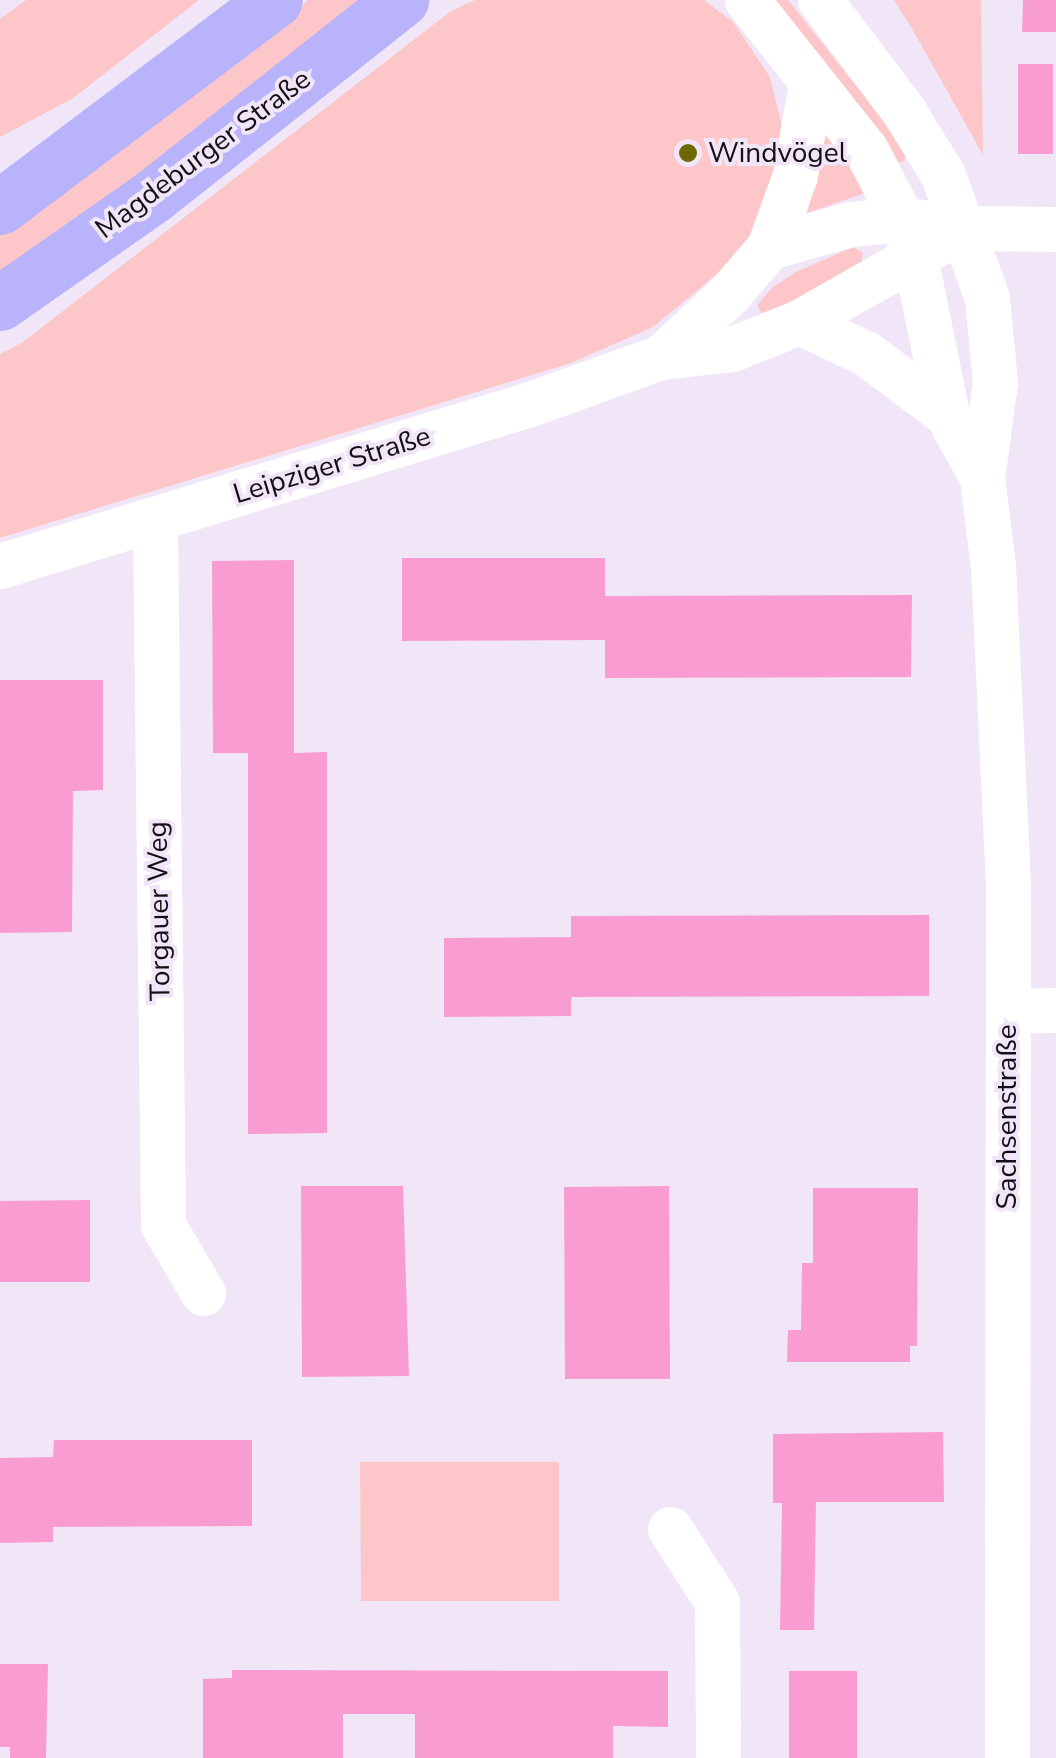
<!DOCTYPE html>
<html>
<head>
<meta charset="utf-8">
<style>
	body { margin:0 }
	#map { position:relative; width:1056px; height:1758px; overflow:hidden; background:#f1e6f8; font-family:"Nunito Sans",sans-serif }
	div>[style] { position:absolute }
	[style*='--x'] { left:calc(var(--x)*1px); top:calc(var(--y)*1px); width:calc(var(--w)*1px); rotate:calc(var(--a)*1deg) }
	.green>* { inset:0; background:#fdc7c9 }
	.building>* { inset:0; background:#f99cd2 }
	.minor>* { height:45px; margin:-22.5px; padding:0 22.5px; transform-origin:22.5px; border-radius:22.5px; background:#fff }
	.major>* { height:55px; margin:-27.5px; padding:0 27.5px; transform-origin:27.5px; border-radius:27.5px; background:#b8b3fa }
	.dots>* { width:28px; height:28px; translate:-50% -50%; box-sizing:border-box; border:5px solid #f1e6f8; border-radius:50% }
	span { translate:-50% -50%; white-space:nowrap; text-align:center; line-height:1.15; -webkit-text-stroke:8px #f1e6f8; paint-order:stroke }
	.poi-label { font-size:28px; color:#130f15 }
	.left { translate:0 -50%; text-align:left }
	.street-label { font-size:28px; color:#130f15 }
</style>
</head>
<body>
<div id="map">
	<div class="green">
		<div style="clip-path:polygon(26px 0,199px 0,72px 99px,0 137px,0 19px)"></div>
		<div style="clip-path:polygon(308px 0,366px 0,276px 73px,0 277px,0 234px,172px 110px)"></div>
		<div style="clip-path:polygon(475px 0,704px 0,733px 22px,770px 77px,784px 134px,776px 188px,753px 233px,717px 274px,653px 327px,571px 363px,0 538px,0 354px,23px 342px,451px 11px)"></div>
		<div style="clip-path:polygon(772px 0,788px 0,881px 117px,907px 154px,903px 162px,895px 163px)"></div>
		<div style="clip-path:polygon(894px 0,981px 0,983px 155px,914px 32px)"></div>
		<div style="clip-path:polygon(824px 126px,871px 191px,807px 213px,819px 171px)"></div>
		<div style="clip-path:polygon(853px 247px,863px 253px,861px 264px,779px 309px,761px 313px,757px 305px,772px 288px,796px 272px)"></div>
		<div style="clip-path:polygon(360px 1462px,559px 1462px,559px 1601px,361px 1601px)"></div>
	</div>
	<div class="building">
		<div style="clip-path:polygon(1023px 0,1056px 0,1056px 32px,1022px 32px)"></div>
		<div style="clip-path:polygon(1018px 64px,1053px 64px,1053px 154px,1018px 154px)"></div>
		<div style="clip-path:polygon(402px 558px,605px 558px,605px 596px,912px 595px,911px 677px,605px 678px,605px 640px,402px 641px)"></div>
		<div style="clip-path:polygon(294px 560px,294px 753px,327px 752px,327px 1133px,248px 1134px,248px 753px,213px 753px,212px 561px)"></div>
		<div style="clip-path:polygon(0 680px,103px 680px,103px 790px,73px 791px,72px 932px,0 933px)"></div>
		<div style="clip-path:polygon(929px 915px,929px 996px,571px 997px,571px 1016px,444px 1017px,444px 938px,571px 937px,571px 916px)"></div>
		<div style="clip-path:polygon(301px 1186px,403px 1186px,409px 1376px,302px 1377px)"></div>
		<div style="clip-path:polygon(669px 1186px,670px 1379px,565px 1379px,564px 1187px)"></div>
		<div style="clip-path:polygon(813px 1188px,918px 1188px,917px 1346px,910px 1346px,910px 1362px,787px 1362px,788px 1330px,801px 1330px,802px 1263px,813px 1263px)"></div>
		<div style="clip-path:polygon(90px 1200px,90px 1282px,0 1282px,0 1201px)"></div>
		<div style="clip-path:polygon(943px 1432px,944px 1502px,816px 1502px,814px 1630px,780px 1630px,782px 1503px,773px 1503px,773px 1434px)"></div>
		<div style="clip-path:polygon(54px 1440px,252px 1440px,252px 1526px,53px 1527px,53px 1542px,0 1543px,0 1458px,53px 1457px)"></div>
		<div style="clip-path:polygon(0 1664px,48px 1664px,46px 1758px,10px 1758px,10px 1747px,0 1747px)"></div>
		<div style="clip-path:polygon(232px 1670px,668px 1671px,668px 1727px,613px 1726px,613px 1758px,415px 1758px,415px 1714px,343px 1714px,343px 1758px,203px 1758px,203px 1679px,232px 1678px)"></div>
		<div style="clip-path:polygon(789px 1671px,857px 1671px,857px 1758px,789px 1758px)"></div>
	</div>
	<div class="minor">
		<div style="--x:747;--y:0;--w:191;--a:51.6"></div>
		<div style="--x:866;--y:150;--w:78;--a:62.4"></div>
		<div style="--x:902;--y:219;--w:40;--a:71.1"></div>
		<div style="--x:915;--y:257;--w:160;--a:78.5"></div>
		<div style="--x:947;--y:414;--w:73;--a:61.3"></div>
		<div style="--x:820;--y:0;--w:141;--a:53"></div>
		<div style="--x:905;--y:113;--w:73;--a:58.5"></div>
		<div style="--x:943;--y:175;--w:131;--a:70.3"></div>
		<div style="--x:987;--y:298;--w:84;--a:84.6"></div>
		<div style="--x:995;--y:382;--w:97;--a:97.7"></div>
		<div style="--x:982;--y:478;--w:89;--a:82.9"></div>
		<div style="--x:993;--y:566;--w:320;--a:87.3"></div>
		<div style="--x:1008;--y:886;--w:872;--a:90.07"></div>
		<div style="--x:769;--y:247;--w:85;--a:-15.7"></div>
		<div style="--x:851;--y:224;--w:51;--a:-5.6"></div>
		<div style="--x:902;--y:219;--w:64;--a:8.1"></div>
		<div style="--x:965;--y:228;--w:91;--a:0.6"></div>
		<div style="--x:799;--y:322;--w:75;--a:25.2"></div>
		<div style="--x:867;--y:354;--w:100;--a:36.9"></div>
		<div style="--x:661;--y:357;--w:93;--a:-42.8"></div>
		<div style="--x:729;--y:294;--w:62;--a:-49.6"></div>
		<div style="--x:769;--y:247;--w:77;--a:-70.1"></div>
		<div style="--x:795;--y:175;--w:92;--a:-80"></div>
		<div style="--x:155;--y:519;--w:706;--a:89.35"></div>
		<div style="--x:163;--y:1225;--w:79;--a:59.5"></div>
		<div style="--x:0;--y:566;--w:557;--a:-17"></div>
		<div style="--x:533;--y:403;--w:136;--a:-19.8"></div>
		<div style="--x:661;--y:357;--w:71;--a:-6.4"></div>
		<div style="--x:732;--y:349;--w:72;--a:-21.9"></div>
		<div style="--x:799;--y:322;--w:191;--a:-29.5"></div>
		<div style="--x:1008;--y:1011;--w:48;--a:-1.2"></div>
		<div style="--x:670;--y:1529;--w:87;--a:57.2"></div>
		<div style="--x:717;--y:1602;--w:156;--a:89.6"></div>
	</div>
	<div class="major">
		<div style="--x:0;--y:207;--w:344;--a:-37"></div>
		<div style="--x:0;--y:303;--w:188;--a:-35"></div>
		<div style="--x:154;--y:195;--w:315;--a:-38.3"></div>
	</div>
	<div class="dots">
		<div style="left:688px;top:153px;background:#6d6902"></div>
	</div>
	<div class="poi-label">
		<span class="left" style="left:708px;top:153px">Windvögel</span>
	</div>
	<div class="street-label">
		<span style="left:203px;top:154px;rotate:-37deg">Magdeburger Straße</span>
		<span style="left:332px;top:465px;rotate:-17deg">Leipziger Straße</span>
		<span style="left:159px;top:911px;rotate:-91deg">Torgauer Weg</span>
		<span style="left:1007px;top:1117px;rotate:-90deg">Sachsenstraße</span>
	</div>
</div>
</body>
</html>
